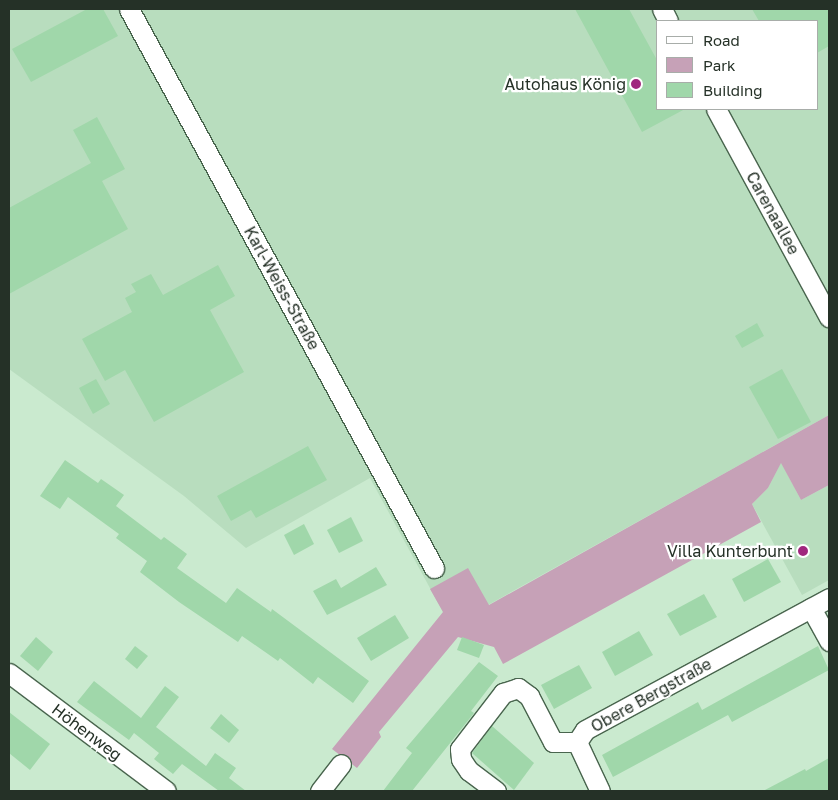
<!DOCTYPE html>
<html>
<head>
<meta charset="utf-8">
<style>
	body { margin:0 }
	#map { position:relative; width:838px; height:800px; overflow:hidden; background:#caeacf; font-family:"Golos Text",sans-serif }
	div>[style] { position:absolute }
	[style*='--x'] { left:calc(var(--x)*1px); top:calc(var(--y)*1px); width:calc(var(--w)*1px); rotate:calc(var(--a)*1deg) }
	.built>* { inset:0; background:#b8ddbe }
	.green>* { inset:0; background:#c6a1b7 }
	.building>* { inset:0; background:#a0d7aa }
	.roads { filter:drop-shadow(1px 0 #49654e) drop-shadow(-1px 0 #49654e) drop-shadow(0 1px #49654e) drop-shadow(0 -1px #49654e) }
	.minor>* { height:19px; margin:-9.5px; padding:0 9.5px; transform-origin:9.5px; border-radius:9.5px; background:#fff }
	.dots>* { width:14px; height:14px; translate:-50% -50%; box-sizing:border-box; border:2px solid #fff; border-radius:50% }
	span { translate:-50% -50%; white-space:nowrap; text-align:center; line-height:1.15; -webkit-text-stroke:4.5px #fff; paint-order:stroke }
	.poi-label { font-size:16px; color:#253127 }
	.right { translate:-100% -50%; text-align:right }
	.street-label { font-size:16px; color:#253127 }
	.frame { position:absolute; inset:0; border:10px solid #253127; pointer-events:none }
	.legend { position:absolute; left:656px; top:20px; width:162px; height:90px; box-sizing:border-box; background:#fff; border:1px solid #a8ada9; margin:0; padding:6px 9px; list-style:none; font-size:15px; color:#253127 }
	.legend li { display:flex; align-items:center; gap:10px; height:25px }
	.legend b { width:25px; border:1px solid #a8ada9 }
</style>
</head>
<body>
<div id="map">
	<div class="built">
		<div style="clip-path:polygon(evenodd,9px 9px,829px 9px,829px 415px,488px 605px,443px 612px,370px 478px,246px 548px,184px 496px,9px 369px,9px 9px,657px 21px,817px 21px,817px 109px,657px 109px,657px 21px)"></div>
		<div style="clip-path:polygon(781px 462px,801px 500px,829px 485px,829px 580px,802px 595px,752px 504px,768px 488px)"></div>
	</div>
	<div class="green">
		<div style="clip-path:polygon(829px 415px,829px 485px,801px 500px,781px 463px,768px 488px,752px 504px,761px 522px,503px 664px,494px 647px,458px 637px,379px 732px,381px 737px,357px 768px,332px 749px,443px 612px,430px 589px,468px 568px,489px 605px)"></div>
	</div>
	<div class="building">
		<div style="clip-path:polygon(87px 9px,103px 9px,118px 36px,31px 82px,12px 49px)"></div>
		<div style="clip-path:polygon(575px 9px,629px 9px,657px 60px,657px 109px,685px 109px,642px 132px)"></div>
		<div style="clip-path:polygon(752px 9px,829px 9px,829px 46px,817px 53px,817px 21px,759px 21px)"></div>
		<div style="clip-path:polygon(97px 117px,125px 169px,102px 181px,128px 229px,9px 294px,9px 208px,91px 163px,73px 130px)"></div>
		<div style="clip-path:polygon(218px 265px,235px 296px,210px 310px,244px 372px,154px 422px,125px 370px,105px 381px,82px 339px,132px 312px,125px 298px,136px 292px,131px 284px,151px 274px,163px 295px)"></div>
		<div style="clip-path:polygon(757px 323px,764px 336px,742px 348px,735px 336px)"></div>
		<div style="clip-path:polygon(782px 369px,811px 422px,778px 439px,749px 387px)"></div>
		<div style="clip-path:polygon(96px 379px,110px 404px,93px 414px,79px 388px)"></div>
		<div style="clip-path:polygon(308px 446px,327px 480px,256px 518px,251px 510px,231px 521px,217px 496px)"></div>
		<div style="clip-path:polygon(65px 460px,98px 483px,101px 479px,124px 495px,116px 506px,161px 540px,164px 537px,187px 554px,177px 568px,226px 603px,237px 588px,271px 612px,272px 609px,369px 681px,353px 703px,318px 677px,313px 684px,280px 658px,278px 661px,242px 636px,238px 642px,179px 602px,140px 572px,147px 561px,116px 538px,119px 534px,68px 497px,60px 509px,40px 496px)"></div>
		<div style="clip-path:polygon(351px 517px,363px 541px,339px 553px,327px 530px)"></div>
		<div style="clip-path:polygon(304px 524px,314px 544px,294px 555px,284px 535px)"></div>
		<div style="clip-path:polygon(768px 559px,781px 582px,744px 602px,732px 579px)"></div>
		<div style="clip-path:polygon(376px 567px,387px 585px,327px 615px,313px 591px,336px 579px,341px 588px)"></div>
		<div style="clip-path:polygon(704px 594px,717px 617px,680px 636px,667px 614px)"></div>
		<div style="clip-path:polygon(395px 615px,409px 638px,371px 661px,357px 638px)"></div>
		<div style="clip-path:polygon(639px 631px,653px 655px,615px 676px,602px 652px)"></div>
		<div style="clip-path:polygon(36px 637px,53px 652px,38px 671px,20px 656px)"></div>
		<div style="clip-path:polygon(462px 637px,484px 645px,479px 658px,457px 650px)"></div>
		<div style="clip-path:polygon(135px 646px,148px 656px,137px 669px,125px 659px)"></div>
		<div style="clip-path:polygon(818px 646px,829px 670px,732px 722px,728px 715px,613px 777px,602px 755px,698px 702px,702px 710px)"></div>
		<div style="clip-path:polygon(479px 662px,498px 676px,471px 711px,474px 713px,412px 791px,383px 791px,412px 753px,406px 748px)"></div>
		<div style="clip-path:polygon(579px 665px,592px 688px,554px 709px,541px 685px)"></div>
		<div style="clip-path:polygon(94px 681px,141px 718px,165px 686px,179px 697px,156px 727px,206px 766px,215px 753px,236px 768px,229px 778px,246px 791px,219px 791px,182px 764px,173px 774px,154px 759px,159px 753px,134px 733px,129px 740px,77px 702px)"></div>
		<div style="clip-path:polygon(9px 712px,50px 744px,30px 770px,9px 753px)"></div>
		<div style="clip-path:polygon(221px 714px,239px 730px,229px 743px,210px 728px)"></div>
		<div style="clip-path:polygon(492px 726px,534px 763px,514px 790px,472px 753px)"></div>
		<div style="clip-path:polygon(829px 758px,829px 791px,763px 791px,805px 769px,806px 771px)"></div>
	</div>
	<div class="roads">
		<div class="minor">
			<div style="--x:129;--y:9;--w:637;--a:61.38"></div>
			<div style="--x:662;--y:9;--w:13;--a:63"></div>
			<div style="--x:716;--y:109;--w:237;--a:61.5"></div>
			<div style="--x:811;--y:608;--w:38;--a:61"></div>
			<div style="--x:9;--y:673;--w:196;--a:36.9"></div>
			<div style="--x:577;--y:742;--w:14;--a:-56"></div>
			<div style="--x:585;--y:730;--w:277;--a:-28.4"></div>
			<div style="--x:577;--y:742;--w:54;--a:64.9"></div>
			<div style="--x:320;--y:791;--w:34;--a:-52"></div>
			<div style="--x:496;--y:791;--w:34;--a:-143"></div>
			<div style="--x:469;--y:771;--w:14;--a:-124"></div>
			<div style="--x:461;--y:759;--w:10;--a:-96"></div>
			<div style="--x:460;--y:749;--w:71;--a:-52.5"></div>
			<div style="--x:503;--y:693;--w:16;--a:-18"></div>
			<div style="--x:518;--y:688;--w:14;--a:36"></div>
			<div style="--x:529;--y:696;--w:52;--a:62.4"></div>
			<div style="--x:553;--y:742;--w:24;--a:0"></div>
		</div>
	</div>
	<div class="dots">
		<div style="left:636px;top:84px;background:#a0277e"></div>
		<div style="left:803px;top:551px;background:#a0277e"></div>
	</div>
	<div class="poi-label">
		<span class="right" style="left:626px;top:84px">Autohaus König</span>
		<span class="right" style="left:793px;top:551px">Villa Kunterbunt</span>
	</div>
	<div class="street-label">
		<span style="left:773px;top:213px;rotate:61deg">Carenaallee</span>
		<span style="left:282px;top:288px;rotate:61deg">Karl-Weiss-Straße</span>
		<span style="left:651px;top:695px;rotate:-29deg">Obere Bergstraße</span>
		<span style="left:87px;top:732px;rotate:37deg">Höhenweg</span>
	</div>
	<div class="frame"></div>
	<ul class="legend">
	<li><b style="height:6px;background:#fff"></b>Road</li>
	<li><b style="height:14px;background:#c6a1b7"></b>Park</li>
	<li><b style="height:14px;background:#a0d7aa"></b>Building</li>
	</ul>
</div>
</body>
</html>
